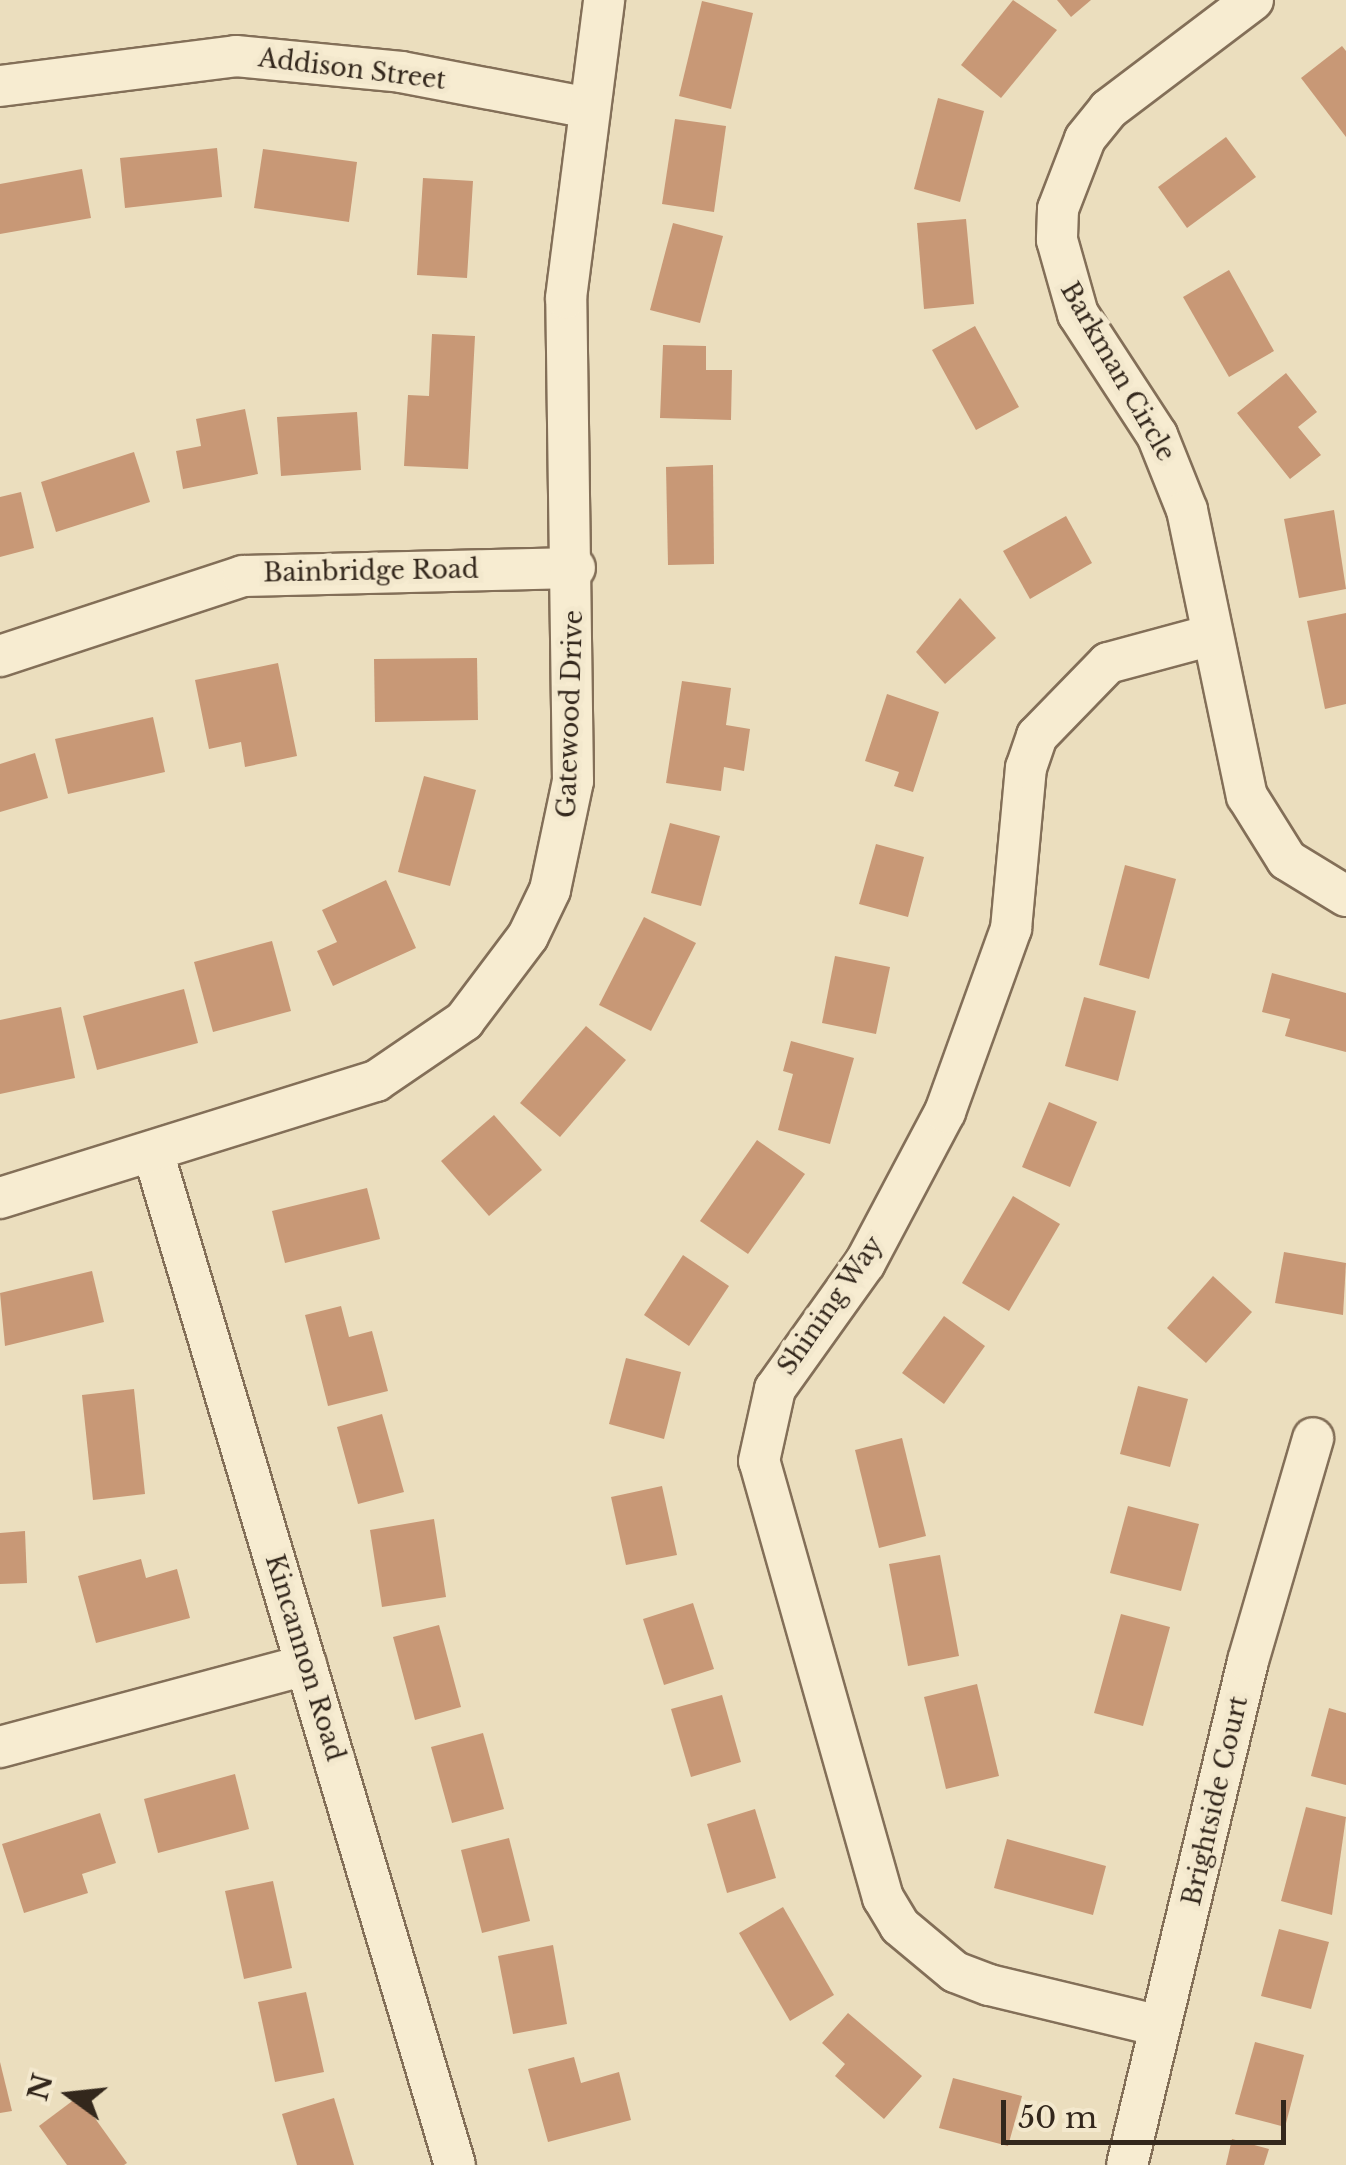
<!DOCTYPE html>
<html>
<head>
<meta charset="utf-8">
<style>
	body { margin:0 }
	#map { position:relative; width:1346px; height:2165px; overflow:hidden; background:#ebdebe; font-family:"Libre Baskerville",serif }
	div>[style] { position:absolute }
	[style*='--x'] { left:calc(var(--x)*1px); top:calc(var(--y)*1px); width:calc(var(--w)*1px); rotate:calc(var(--a)*1deg) }
	.building>* { inset:0; background:#c89876 }
	.roads { filter:drop-shadow(2px 0 #836f58) drop-shadow(-2px 0 #836f58) drop-shadow(0 2px #836f58) drop-shadow(0 -2px #836f58) }
	.street>* { height:40px; margin:-20px; padding:0 20px; transform-origin:20px; border-radius:20px; background:#f7ecd1 }
	span { translate:-50% -50%; white-space:nowrap; text-align:center; line-height:1.15; -webkit-text-stroke:10px #f3e8cd; paint-order:stroke }
	.street-label { font-size:25px; color:#33271c }
	.north { position:absolute; left:20px; top:2045px; width:100px; height:100px; -webkit-text-stroke:8px #f3e8cd; paint-order:stroke; rotate:285deg; font-size:28px; font-weight:700; line-height:40px; text-align:center; color:#33271c }
	.north::after { content:''; display:block; margin:auto; width:35px; height:45px; background:#33271c; clip-path:polygon(50% 0,100% 100%,50% 72%,0 100%) }
	.scale { position:absolute; left:1001px; top:2100px; width:285px; height:45px; box-sizing:border-box; border:5px solid #33271c; border-top:0; padding-left:12px; font-size:30px; line-height:35px; white-space:nowrap; color:#33271c; -webkit-text-stroke:8px #f3e8cd; paint-order:stroke }
</style>
</head>
<body>
<div id="map">
	<div class="building">
		<div style="clip-path:polygon(1013px 0,1057px 30px,1001px 98px,961px 65px)"></div>
		<div style="clip-path:polygon(1057px 0,1091px 0,1071px 17px)"></div>
		<div style="clip-path:polygon(702px 1px,753px 13px,731px 109px,679px 96px)"></div>
		<div style="clip-path:polygon(1342px 46px,1346px 51px,1346px 137px,1301px 78px)"></div>
		<div style="clip-path:polygon(938px 98px,984px 111px,960px 202px,914px 189px)"></div>
		<div style="clip-path:polygon(675px 119px,726px 126px,714px 212px,662px 204px)"></div>
		<div style="clip-path:polygon(1226px 137px,1256px 177px,1187px 228px,1158px 187px)"></div>
		<div style="clip-path:polygon(217px 148px,222px 197px,125px 208px,120px 158px)"></div>
		<div style="clip-path:polygon(263px 149px,357px 162px,349px 222px,254px 208px)"></div>
		<div style="clip-path:polygon(82px 169px,91px 218px,0 234px,0 184px)"></div>
		<div style="clip-path:polygon(423px 178px,473px 181px,467px 278px,417px 275px)"></div>
		<div style="clip-path:polygon(966px 219px,974px 304px,924px 309px,917px 223px)"></div>
		<div style="clip-path:polygon(673px 223px,723px 236px,700px 323px,650px 310px)"></div>
		<div style="clip-path:polygon(1229px 270px,1274px 351px,1229px 377px,1183px 297px)"></div>
		<div style="clip-path:polygon(975px 326px,1019px 407px,976px 430px,932px 350px)"></div>
		<div style="clip-path:polygon(432px 334px,475px 336px,468px 469px,404px 466px,408px 395px,429px 396px)"></div>
		<div style="clip-path:polygon(663px 345px,706px 346px,706px 370px,732px 370px,731px 420px,660px 418px)"></div>
		<div style="clip-path:polygon(1286px 373px,1317px 412px,1298px 427px,1321px 455px,1290px 479px,1237px 413px)"></div>
		<div style="clip-path:polygon(245px 409px,258px 474px,183px 489px,176px 451px,201px 446px,196px 419px)"></div>
		<div style="clip-path:polygon(357px 412px,361px 470px,281px 476px,277px 417px)"></div>
		<div style="clip-path:polygon(134px 452px,150px 502px,56px 532px,41px 482px)"></div>
		<div style="clip-path:polygon(713px 465px,714px 564px,668px 565px,666px 467px)"></div>
		<div style="clip-path:polygon(21px 492px,34px 548px,0 557px,0 497px)"></div>
		<div style="clip-path:polygon(1334px 510px,1346px 589px,1299px 598px,1284px 519px)"></div>
		<div style="clip-path:polygon(1066px 516px,1092px 563px,1030px 599px,1003px 551px)"></div>
		<div style="clip-path:polygon(960px 598px,996px 638px,945px 684px,916px 652px)"></div>
		<div style="clip-path:polygon(1346px 613px,1346px 704px,1325px 709px,1307px 621px)"></div>
		<div style="clip-path:polygon(477px 658px,478px 720px,375px 722px,374px 659px)"></div>
		<div style="clip-path:polygon(278px 663px,297px 756px,245px 767px,241px 742px,209px 749px,195px 680px)"></div>
		<div style="clip-path:polygon(682px 681px,731px 688px,726px 725px,750px 729px,744px 771px,724px 767px,721px 791px,666px 783px)"></div>
		<div style="clip-path:polygon(887px 694px,939px 712px,913px 792px,894px 786px,899px 772px,865px 761px)"></div>
		<div style="clip-path:polygon(153px 717px,165px 772px,68px 794px,55px 739px)"></div>
		<div style="clip-path:polygon(35px 753px,48px 798px,0 812px,0 764px)"></div>
		<div style="clip-path:polygon(424px 776px,476px 790px,450px 886px,398px 872px)"></div>
		<div style="clip-path:polygon(670px 823px,720px 836px,701px 906px,651px 893px)"></div>
		<div style="clip-path:polygon(876px 844px,924px 857px,908px 917px,859px 904px)"></div>
		<div style="clip-path:polygon(1125px 865px,1176px 879px,1149px 979px,1099px 965px)"></div>
		<div style="clip-path:polygon(386px 880px,416px 948px,333px 986px,317px 951px,337px 942px,322px 910px)"></div>
		<div style="clip-path:polygon(644px 917px,696px 943px,651px 1031px,599px 1005px)"></div>
		<div style="clip-path:polygon(272px 941px,291px 1011px,213px 1032px,194px 962px)"></div>
		<div style="clip-path:polygon(835px 956px,890px 967px,876px 1034px,822px 1023px)"></div>
		<div style="clip-path:polygon(1272px 973px,1346px 993px,1346px 1052px,1285px 1036px,1290px 1019px,1262px 1012px)"></div>
		<div style="clip-path:polygon(184px 989px,198px 1043px,97px 1070px,83px 1016px)"></div>
		<div style="clip-path:polygon(1084px 997px,1136px 1011px,1118px 1081px,1065px 1066px)"></div>
		<div style="clip-path:polygon(61px 1007px,75px 1078px,0 1094px,0 1020px)"></div>
		<div style="clip-path:polygon(586px 1026px,626px 1060px,560px 1137px,520px 1103px)"></div>
		<div style="clip-path:polygon(791px 1041px,854px 1058px,830px 1144px,778px 1130px,793px 1074px,783px 1071px)"></div>
		<div style="clip-path:polygon(1049px 1102px,1097px 1122px,1070px 1187px,1022px 1167px)"></div>
		<div style="clip-path:polygon(494px 1115px,542px 1170px,489px 1216px,441px 1161px)"></div>
		<div style="clip-path:polygon(757px 1140px,805px 1174px,748px 1254px,700px 1221px)"></div>
		<div style="clip-path:polygon(367px 1188px,380px 1239px,285px 1263px,272px 1211px)"></div>
		<div style="clip-path:polygon(1013px 1196px,1060px 1224px,1009px 1311px,962px 1283px)"></div>
		<div style="clip-path:polygon(1284px 1252px,1346px 1263px,1343px 1315px,1275px 1303px)"></div>
		<div style="clip-path:polygon(683px 1255px,729px 1286px,689px 1346px,644px 1315px)"></div>
		<div style="clip-path:polygon(92px 1271px,104px 1322px,5px 1346px,0 1293px)"></div>
		<div style="clip-path:polygon(1213px 1276px,1252px 1312px,1206px 1363px,1167px 1328px)"></div>
		<div style="clip-path:polygon(341px 1306px,349px 1337px,372px 1331px,388px 1391px,328px 1406px,305px 1315px)"></div>
		<div style="clip-path:polygon(944px 1316px,985px 1346px,944px 1404px,902px 1373px)"></div>
		<div style="clip-path:polygon(626px 1358px,681px 1372px,664px 1439px,609px 1424px)"></div>
		<div style="clip-path:polygon(1138px 1386px,1188px 1399px,1170px 1467px,1120px 1454px)"></div>
		<div style="clip-path:polygon(134px 1389px,145px 1494px,93px 1500px,82px 1395px)"></div>
		<div style="clip-path:polygon(382px 1414px,404px 1492px,358px 1504px,337px 1427px)"></div>
		<div style="clip-path:polygon(902px 1438px,926px 1536px,879px 1548px,855px 1450px)"></div>
		<div style="clip-path:polygon(662px 1486px,677px 1555px,626px 1565px,611px 1497px)"></div>
		<div style="clip-path:polygon(1128px 1506px,1199px 1524px,1181px 1591px,1110px 1573px)"></div>
		<div style="clip-path:polygon(434px 1519px,446px 1597px,382px 1607px,370px 1530px)"></div>
		<div style="clip-path:polygon(25px 1531px,27px 1583px,0 1584px,0 1533px)"></div>
		<div style="clip-path:polygon(940px 1555px,959px 1656px,908px 1666px,889px 1564px)"></div>
		<div style="clip-path:polygon(141px 1559px,146px 1578px,177px 1569px,190px 1618px,96px 1643px,78px 1576px)"></div>
		<div style="clip-path:polygon(693px 1603px,714px 1669px,664px 1685px,643px 1619px)"></div>
		<div style="clip-path:polygon(1121px 1614px,1170px 1627px,1143px 1726px,1094px 1713px)"></div>
		<div style="clip-path:polygon(439px 1625px,461px 1707px,415px 1720px,393px 1637px)"></div>
		<div style="clip-path:polygon(977px 1684px,999px 1776px,946px 1789px,924px 1697px)"></div>
		<div style="clip-path:polygon(722px 1695px,741px 1762px,691px 1777px,671px 1709px)"></div>
		<div style="clip-path:polygon(1329px 1708px,1346px 1713px,1346px 1785px,1311px 1776px)"></div>
		<div style="clip-path:polygon(483px 1733px,504px 1809px,452px 1823px,431px 1747px)"></div>
		<div style="clip-path:polygon(235px 1774px,249px 1829px,158px 1853px,144px 1799px)"></div>
		<div style="clip-path:polygon(1306px 1807px,1346px 1817px,1332px 1915px,1281px 1901px)"></div>
		<div style="clip-path:polygon(755px 1809px,776px 1878px,727px 1893px,707px 1824px)"></div>
		<div style="clip-path:polygon(100px 1813px,116px 1863px,82px 1874px,88px 1893px,24px 1913px,2px 1844px)"></div>
		<div style="clip-path:polygon(509px 1838px,530px 1921px,482px 1933px,461px 1850px)"></div>
		<div style="clip-path:polygon(1007px 1839px,1106px 1866px,1093px 1915px,994px 1888px)"></div>
		<div style="clip-path:polygon(273px 1881px,292px 1968px,244px 1979px,225px 1891px)"></div>
		<div style="clip-path:polygon(783px 1907px,834px 1995px,790px 2021px,739px 1933px)"></div>
		<div style="clip-path:polygon(1279px 1929px,1329px 1942px,1311px 2009px,1261px 1996px)"></div>
		<div style="clip-path:polygon(553px 1945px,567px 2024px,513px 2034px,498px 1956px)"></div>
		<div style="clip-path:polygon(306px 1992px,324px 2072px,275px 2082px,258px 2002px)"></div>
		<div style="clip-path:polygon(848px 2013px,922px 2076px,884px 2119px,835px 2076px,845px 2064px,822px 2043px)"></div>
		<div style="clip-path:polygon(1255px 2042px,1304px 2055px,1285px 2127px,1235px 2114px)"></div>
		<div style="clip-path:polygon(574px 2057px,581px 2083px,619px 2072px,631px 2120px,548px 2142px,528px 2069px)"></div>
		<div style="clip-path:polygon(0 2062px,12px 2111px,0 2113px)"></div>
		<div style="clip-path:polygon(953px 2078px,1022px 2096px,1008px 2146px,939px 2128px)"></div>
		<div style="clip-path:polygon(79px 2096px,127px 2163px,124px 2165px,67px 2165px,39px 2126px)"></div>
		<div style="clip-path:polygon(334px 2098px,354px 2165px,297px 2165px,282px 2114px)"></div>
		<div style="clip-path:polygon(1232px 2139px,1269px 2149px,1264px 2165px,1226px 2165px)"></div>
	</div>
	<div class="roads">
		<div class="street">
			<div style="--x:1253;--y:0;--w:181;--a:142.9"></div>
			<div style="--x:1109;--y:109;--w:38;--a:129"></div>
			<div style="--x:1085;--y:139;--w:75;--a:111.1"></div>
			<div style="--x:1058;--y:209;--w:31;--a:92"></div>
			<div style="--x:1057;--y:240;--w:77;--a:74.2"></div>
			<div style="--x:1078;--y:314;--w:145;--a:56.9"></div>
			<div style="--x:1157;--y:435;--w:81;--a:68.2"></div>
			<div style="--x:1187;--y:510;--w:292;--a:78.2"></div>
			<div style="--x:1247;--y:796;--w:75;--a:58"></div>
			<div style="--x:1287;--y:860;--w:69;--a:31.4"></div>
			<div style="--x:0;--y:86;--w:238;--a:-7.2"></div>
			<div style="--x:236;--y:56;--w:166;--a:5.5"></div>
			<div style="--x:401;--y:72;--w:187;--a:10.8"></div>
			<div style="--x:0;--y:656;--w:256;--a:-18.2"></div>
			<div style="--x:243;--y:576;--w:332;--a:-1.4"></div>
			<div style="--x:153;--y:1152;--w:1057;--a:73.4"></div>
			<div style="--x:0;--y:1198;--w:394;--a:-17.3"></div>
			<div style="--x:376;--y:1081;--w:107;--a:-34.3"></div>
			<div style="--x:464;--y:1021;--w:106;--a:-53"></div>
			<div style="--x:528;--y:936;--w:51;--a:-64.4"></div>
			<div style="--x:550;--y:890;--w:111;--a:-78.1"></div>
			<div style="--x:573;--y:781;--w:483;--a:-90.8"></div>
			<div style="--x:566;--y:298;--w:300;--a:-82.7"></div>
			<div style="--x:0;--y:1747;--w:317;--a:-15"></div>
			<div style="--x:1160;--y:2026;--w:176;--a:-166.5"></div>
			<div style="--x:989;--y:1985;--w:36;--a:-159"></div>
			<div style="--x:955;--y:1972;--w:72;--a:-140.1"></div>
			<div style="--x:900;--y:1926;--w:33;--a:-121"></div>
			<div style="--x:883;--y:1898;--w:454;--a:-105.8"></div>
			<div style="--x:759;--y:1461;--w:74;--a:-77.5"></div>
			<div style="--x:775;--y:1389;--w:155;--a:-54.5"></div>
			<div style="--x:865;--y:1263;--w:171;--a:-62.1"></div>
			<div style="--x:945;--y:1112;--w:195;--a:-70.2"></div>
			<div style="--x:1011;--y:929;--w:162;--a:-84.7"></div>
			<div style="--x:1026;--y:768;--w:34;--a:-71"></div>
			<div style="--x:1037;--y:736;--w:102;--a:-45.8"></div>
			<div style="--x:1108;--y:663;--w:108;--a:-15.1"></div>
			<div style="--x:1127;--y:2165;--w:518;--a:-76.5"></div>
			<div style="--x:1248;--y:1661;--w:232;--a:-73.7"></div>
		</div>
	</div>
	<div class="street-label">
		<span style="left:352px;top:70px;rotate:7deg">Addison Street</span>
		<span style="left:1117px;top:372px;rotate:60deg">Barkman Circle</span>
		<span style="left:371px;top:572px;rotate:-1deg">Bainbridge Road</span>
		<span style="left:571px;top:714px;rotate:-88deg">Gatewood Drive</span>
		<span style="left:831px;top:1306px;rotate:-55deg">Shining Way</span>
		<span style="left:304px;top:1658px;rotate:73deg">Kincannon Road</span>
		<span style="left:1216px;top:1801px;rotate:-77deg">Brightside Court</span>
	</div>
	<div class="north">N</div>
	<div class="scale">50 m</div>
</div>
</body>
</html>
